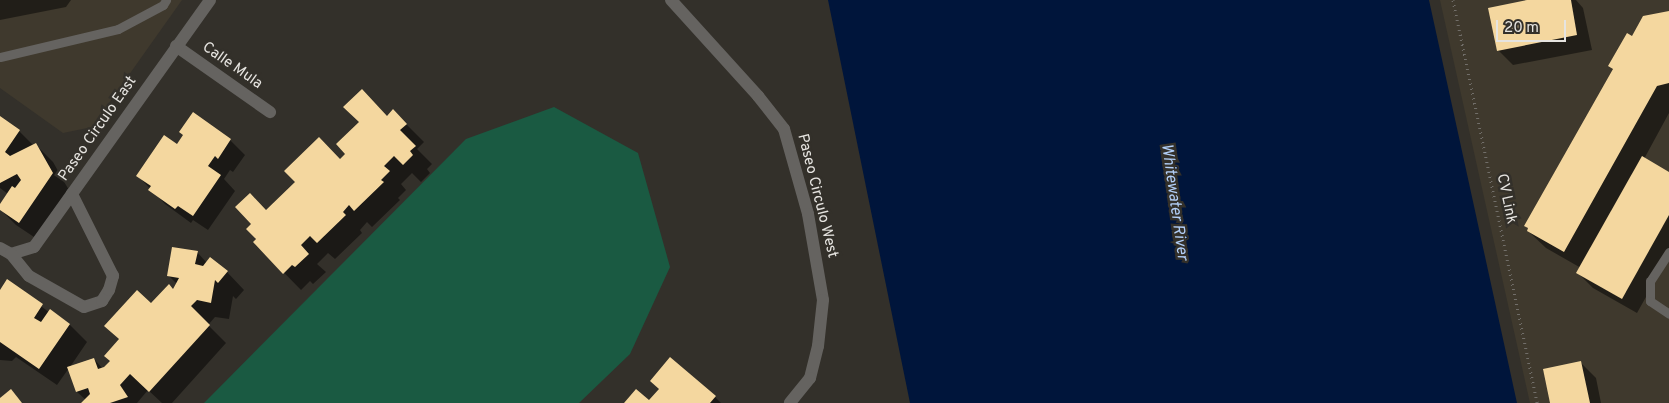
<!DOCTYPE html>
<html>
<head>
<meta charset="utf-8">
<style>
	body { margin:0 }
	#map { position:relative; width:1669px; height:403px; overflow:hidden; background:#33302a; font-family:Overpass,sans-serif }
	div>[style] { position:absolute }
	[style*='--x'] { left:calc(var(--x)*1px); top:calc(var(--y)*1px); width:calc(var(--w)*1px); rotate:calc(var(--a)*1deg) }
	.built>* { inset:0; background:#3f392d }
	.green>* { inset:0; background:#1a5a42 }
	.water>* { inset:0; background:#00153b }
	.shadow>* { inset:0; background:#0007 }
	.building>* { inset:0; background:#f4d79f }
	.path>* { height:3px; margin-top:-1.5px; transform-origin:0; background:repeating-linear-gradient(90deg,#716e69 0 1px,transparent 0 5px) }
	.service>* { height:9px; margin:-4.5px; padding:0 4.5px; transform-origin:4.5px; border-radius:4.5px; background:#656360 }
	.minor>* { height:12px; margin:-6px; padding:0 6px; transform-origin:6px; border-radius:6px; background:#656360 }
	span { translate:-50% -50%; white-space:nowrap; text-align:center; line-height:1.15; -webkit-text-stroke:5px #33302a; paint-order:stroke }
	.street-label { font-size:15px; color:#e6e4e0 }
	.water-label { font-size:16px; color:#b2cff8; font-style:italic }
	.scale { position:absolute; left:1496px; top:20px; width:70px; height:22px; box-sizing:border-box; border:2px solid #e6e4e0; border-top:0; padding-left:6px; font-size:15px; line-height:18px; white-space:nowrap; color:#e6e4e0; -webkit-text-stroke:4px #33302a; paint-order:stroke }
</style>
</head>
<body>
<div id="map">
	<div class="built">
		<div style="clip-path:polygon(0 0,182px 0,92px 127px,63px 133px,0 88px)"></div>
		<div style="clip-path:polygon(1440px 0,1669px 0,1669px 403px,1530px 403px)"></div>
	</div>
	<div class="green">
		<div style="clip-path:polygon(554px 107px,638px 153px,670px 267px,630px 354px,579px 403px,204px 403px,466px 139px)"></div>
	</div>
	<div class="water">
		<div style="clip-path:polygon(828px 0,1429px 0,1517px 403px,910px 403px)"></div>
	</div>
	<div class="shadow">
		<div style="clip-path:polygon(0 0,71px 0,66px 7px,0 20px)"></div>
		<div style="clip-path:polygon(1534px 0,1576px 0,1583px 8px,1592px 50px,1513px 65px,1498px 50px)"></div>
		<div style="clip-path:polygon(1669px 12px,1669px 113px,1644px 159px,1669px 173px,1669px 256px,1637px 313px,1593px 288px,1578px 273px,1581px 268px,1546px 248px,1528px 231px,1613px 70px,1610px 66px,1633px 38px)"></div>
		<div style="clip-path:polygon(393px 111px,424px 142px,417px 149px,432px 164px,427px 169px,430px 173px,421px 182px,412px 173px,401px 184px,406px 190px,398px 198px,400px 200px,372px 227px,367px 222px,360px 230px,362px 233px,335px 259px,328px 253px,317px 264px,326px 272px,313px 284px,310px 281px,301px 290px,254px 242px,267px 212px,340px 161px,347px 154px,360px 122px,387px 117px)"></div>
		<div style="clip-path:polygon(193px 114px,230px 140px,245px 155px,233px 172px,230px 170px,224px 179px,235px 191px,208px 230px,193px 220px,191px 223px,165px 204px,138px 176px,177px 146px,185px 135px)"></div>
		<div style="clip-path:polygon(0 118px,19px 131px,34px 146px,36px 145px,53px 162px,70px 192px,37px 239px,16px 225px,0 209px,8px 194px,0 188px)"></div>
		<div style="clip-path:polygon(197px 252px,207px 263px,227px 272px,244px 290px,236px 299px,233px 296px,229px 319px,215px 317px,208px 325px,226px 343px,172px 403px,162px 403px,148px 390px,137px 403px,83px 403px,86px 400px,77px 392px,69px 368px,57px 385px,16px 357px,12px 361px,0 360px,0 292px,8px 281px,50px 313px,51px 311px,70px 325px,87px 342px,70px 367px,94px 359px,103px 369px,111px 361px,120px 340px,105px 326px,151px 304px,174px 290px,177px 284px,168px 275px)"></div>
		<div style="clip-path:polygon(670px 359px,715px 397px,721px 403px,626px 403px,650px 402px,660px 389px)"></div>
		<div style="clip-path:polygon(1581px 363px,1596px 378px,1601px 403px,1551px 403px)"></div>
	</div>
	<div class="building">
		<div style="clip-path:polygon(1527px 0,1571px 0,1577px 35px,1497px 51px,1488px 8px)"></div>
		<div style="clip-path:polygon(1669px 11px,1669px 83px,1657px 86px,1564px 252px,1527px 231px,1528px 228px,1524px 226px,1613px 69px,1608px 66px,1627px 33px,1632px 36px,1643px 16px)"></div>
		<div style="clip-path:polygon(362px 89px,387px 116px,393px 109px,407px 124px,400px 130px,416px 146px,410px 151px,413px 155px,403px 165px,394px 156px,384px 166px,390px 171px,381px 180px,384px 182px,354px 211px,349px 205px,343px 212px,346px 215px,317px 243px,310px 236px,301px 245px,309px 254px,295px 267px,292px 265px,283px 274px,253px 242px,256px 239px,246px 229px,251px 224px,235px 207px,250px 193px,266px 210px,295px 182px,284px 171px,319px 137px,340px 159px,345px 154px,336px 144px,359px 122px,343px 107px)"></div>
		<div style="clip-path:polygon(193px 112px,231px 139px,218px 159px,215px 156px,208px 166px,221px 175px,193px 216px,178px 206px,175px 209px,148px 190px,151px 186px,136px 176px,164px 135px,177px 144px,183px 135px,179px 132px)"></div>
		<div style="clip-path:polygon(0 116px,20px 130px,5px 152px,10px 156px,36px 143px,53px 173px,19px 223px,0 210px,0 204px,12px 186px,15px 188px,21px 180px,17px 174px,0 183px)"></div>
		<div style="clip-path:polygon(1642px 156px,1669px 172px,1669px 215px,1622px 299px,1576px 273px)"></div>
		<div style="clip-path:polygon(172px 247px,198px 251px,195px 264px,203px 266px,210px 257px,228px 271px,218px 283px,215px 280px,211px 303px,197px 300px,191px 306px,210px 325px,149px 392px,130px 374px,120px 385px,128px 397px,110px 403px,81px 403px,90px 394px,88px 388px,76px 392px,67px 367px,94px 358px,98px 369px,104px 367px,110px 361px,104px 356px,119px 339px,104px 326px,137px 290px,151px 303px,169px 284px,173px 289px,179px 278px,167px 276px)"></div>
		<div style="clip-path:polygon(7px 279px,43px 304px,34px 318px,41px 322px,50px 309px,70px 324px,39px 369px,0 342px,0 290px)"></div>
		<div style="clip-path:polygon(670px 357px,716px 396px,710px 403px,624px 403px,636px 389px,649px 400px,659px 389px,650px 381px)"></div>
		<div style="clip-path:polygon(1581px 361px,1590px 403px,1550px 403px,1543px 369px)"></div>
		<div style="clip-path:polygon(11px 389px,22px 403px,0 403px,0 398px)"></div>
	</div>
	<div class="path">
		<div style="--x:1453;--y:0;--w:412;--a:78.2"></div>
	</div>
	<div class="service">
		<div style="--x:0;--y:57;--w:121;--a:-13.3"></div>
		<div style="--x:118;--y:29;--w:51;--a:-28.1"></div>
		<div style="--x:163;--y:5;--w:6;--a:-59"></div>
		<div style="--x:1669;--y:252;--w:35;--a:123"></div>
		<div style="--x:1650;--y:281;--w:20;--a:90"></div>
		<div style="--x:1650;--y:301;--w:23;--a:34"></div>
	</div>
	<div class="minor">
		<div style="--x:671;--y:0;--w:130;--a:47.8"></div>
		<div style="--x:758;--y:96;--w:42;--a:51.8"></div>
		<div style="--x:784;--y:129;--w:88;--a:74.2"></div>
		<div style="--x:808;--y:214;--w:87;--a:80.1"></div>
		<div style="--x:823;--y:300;--w:46;--a:96.2"></div>
		<div style="--x:818;--y:346;--w:33;--a:104"></div>
		<div style="--x:810;--y:378;--w:32;--a:129"></div>
		<div style="--x:176;--y:46;--w:115;--a:35.1"></div>
		<div style="--x:0;--y:248;--w:13;--a:29"></div>
		<div style="--x:11;--y:254;--w:24;--a:-17"></div>
		<div style="--x:34;--y:247;--w:303;--a:-54.5"></div>
		<div style="--x:11;--y:254;--w:28;--a:51"></div>
		<div style="--x:29;--y:276;--w:63;--a:29.4"></div>
		<div style="--x:84;--y:307;--w:19;--a:-18"></div>
		<div style="--x:102;--y:301;--w:13;--a:-58"></div>
		<div style="--x:109;--y:290;--w:15;--a:-74"></div>
		<div style="--x:113;--y:276;--w:92;--a:-116.6"></div>
	</div>
	<div class="street-label">
		<span style="left:232px;top:66px;rotate:35deg">Calle Mula</span>
		<span style="left:98px;top:129px;rotate:-55deg">Paseo Circulo East</span>
		<span style="left:817px;top:196px;rotate:76deg">Paseo Circulo West</span>
		<span style="left:1506px;top:199px;rotate:78deg">CV Link</span>
	</div>
	<div class="water-label">
		<span style="left:1174px;top:202px;rotate:82deg">Whitewater River</span>
	</div>
	<div class="scale">20 m</div>
</div>
</body>
</html>
